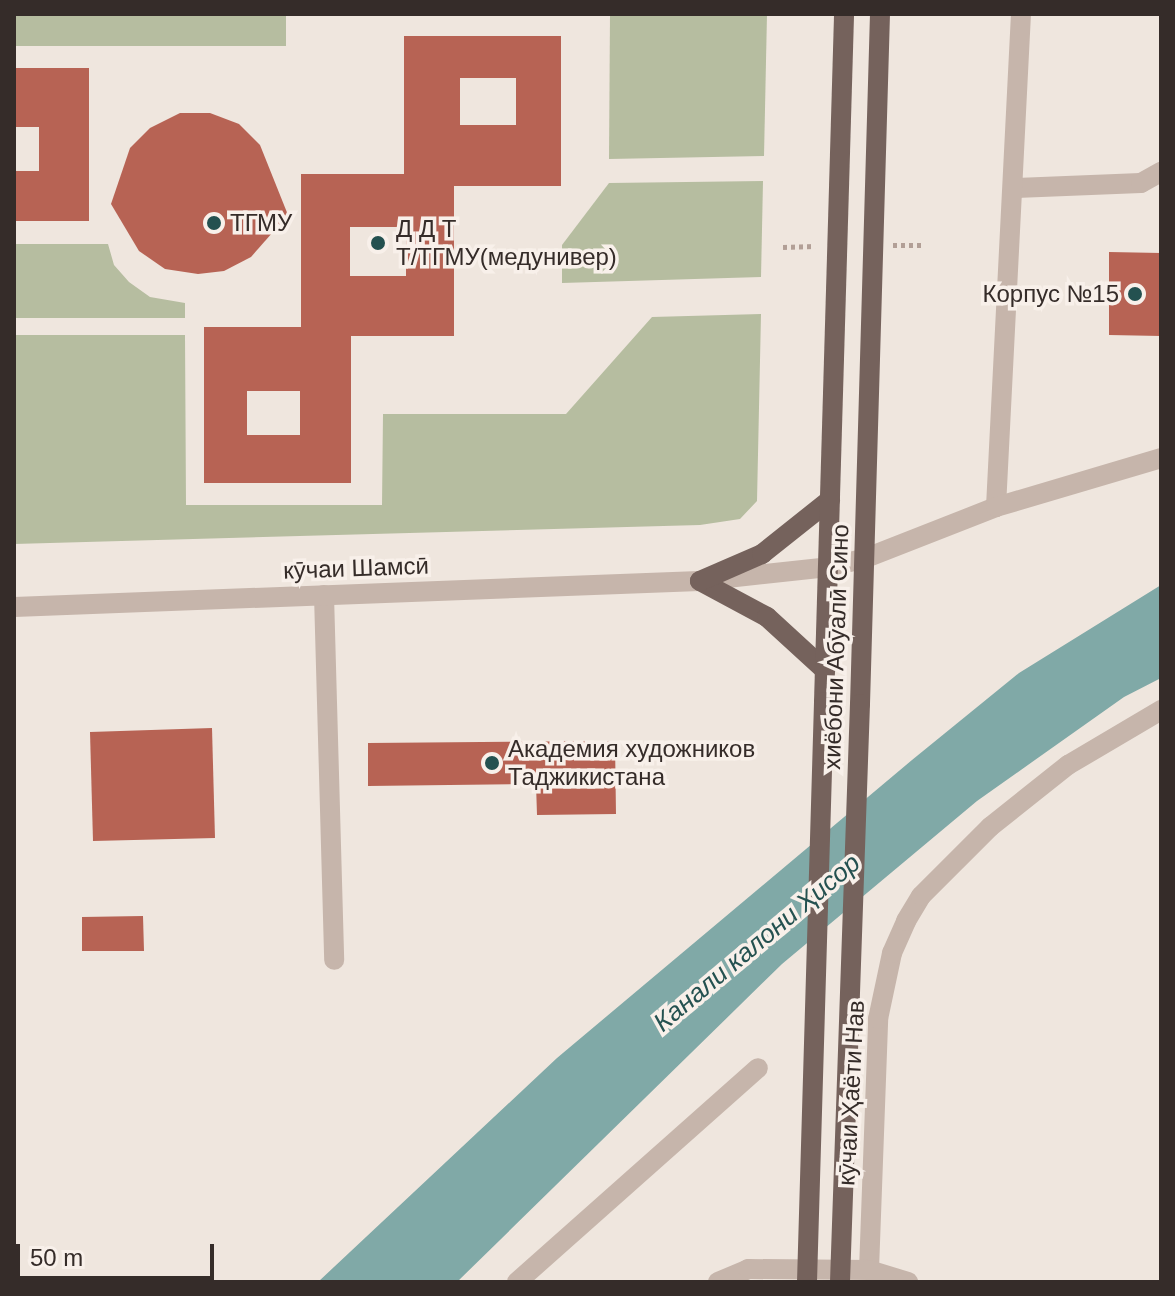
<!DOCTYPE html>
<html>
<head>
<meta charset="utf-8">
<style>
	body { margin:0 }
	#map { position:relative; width:1175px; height:1296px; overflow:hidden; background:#efe6de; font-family:Helvetica,sans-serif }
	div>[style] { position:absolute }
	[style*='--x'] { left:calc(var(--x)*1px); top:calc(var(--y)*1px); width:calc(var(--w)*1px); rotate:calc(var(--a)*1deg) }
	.green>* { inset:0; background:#b6bda0 }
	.water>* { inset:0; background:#80a9a7 }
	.building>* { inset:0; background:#b76354 }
	.path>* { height:5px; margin-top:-2.5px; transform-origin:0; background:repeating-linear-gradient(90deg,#b29f96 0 4px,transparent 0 8px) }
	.minor>* { height:20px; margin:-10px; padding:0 10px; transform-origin:10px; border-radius:10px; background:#c6b5ab }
	.major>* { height:20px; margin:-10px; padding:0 10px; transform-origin:10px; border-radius:10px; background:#75625c }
	.major-bridge>* { height:20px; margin:-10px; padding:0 10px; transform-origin:10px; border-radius:10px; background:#75625c }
	.dots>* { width:22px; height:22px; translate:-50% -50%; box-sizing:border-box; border:4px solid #f8f0ea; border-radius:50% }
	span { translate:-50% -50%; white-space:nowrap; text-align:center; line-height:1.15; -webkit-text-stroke:7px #f8f0ea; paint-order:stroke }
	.poi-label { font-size:24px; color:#352c29 }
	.left { translate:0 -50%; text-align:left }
	.right { translate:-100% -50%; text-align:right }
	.street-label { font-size:24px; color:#352c29 }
	.water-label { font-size:26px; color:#245150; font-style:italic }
	.frame { position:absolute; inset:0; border:16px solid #352c29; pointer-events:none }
	.scale { position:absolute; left:16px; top:1244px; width:198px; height:36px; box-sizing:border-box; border:4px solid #352c29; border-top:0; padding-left:10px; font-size:24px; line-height:28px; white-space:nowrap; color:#352c29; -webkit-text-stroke:6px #f8f0ea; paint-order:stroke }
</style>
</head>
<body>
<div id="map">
	<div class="green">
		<div style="clip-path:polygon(14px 14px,286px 14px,286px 46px,14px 46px)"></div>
		<div style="clip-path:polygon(610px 14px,767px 14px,764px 156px,609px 159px)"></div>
		<div style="clip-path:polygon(763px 181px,761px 277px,562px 283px,562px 245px,609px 183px)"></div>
		<div style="clip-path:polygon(14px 244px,108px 244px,114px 265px,129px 282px,150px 297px,185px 303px,185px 318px,14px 318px)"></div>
		<div style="clip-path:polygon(761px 314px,757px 501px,740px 519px,700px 525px,14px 544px,14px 335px,185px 335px,186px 505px,382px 505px,383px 414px,566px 414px,652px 317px)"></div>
	</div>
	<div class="water">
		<div style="clip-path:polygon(1161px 585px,1161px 678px,1124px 697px,977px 801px,782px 964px,457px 1282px,318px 1282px,557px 1058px,912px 760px,1019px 673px)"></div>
	</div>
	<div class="building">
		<div style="clip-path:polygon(evenodd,404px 36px,561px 36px,561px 186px,454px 186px,454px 336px,351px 336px,351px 483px,204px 483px,204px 327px,301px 327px,301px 174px,404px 174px,404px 36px,460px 78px,516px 78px,516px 125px,460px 125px,460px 78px,404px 36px,350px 227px,406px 227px,406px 276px,350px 276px,350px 227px,404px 36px,247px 391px,300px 391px,300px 435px,247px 435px,247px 391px)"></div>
		<div style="clip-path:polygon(14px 68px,89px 68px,89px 221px,14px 221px,14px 171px,39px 171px,39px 127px,14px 127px)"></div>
		<div style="clip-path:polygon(180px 113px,210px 113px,239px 124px,260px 145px,288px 215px,251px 257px,224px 271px,198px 274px,165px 269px,139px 251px,111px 204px,130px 148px,150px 128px)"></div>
		<div style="clip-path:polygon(1109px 252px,1161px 253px,1161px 336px,1109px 335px)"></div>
		<div style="clip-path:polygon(212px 728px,215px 838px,93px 841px,90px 732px)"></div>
		<div style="clip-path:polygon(615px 741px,616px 814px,537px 815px,536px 784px,368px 786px,368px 743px)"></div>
		<div style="clip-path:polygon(143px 916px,144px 951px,82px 951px,82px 917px)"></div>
	</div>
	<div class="path">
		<div style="--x:893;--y:245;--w:31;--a:0"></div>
		<div style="--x:783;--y:247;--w:32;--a:-2"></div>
	</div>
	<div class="minor">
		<div style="--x:1016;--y:188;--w:125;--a:-2.3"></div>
		<div style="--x:1141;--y:183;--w:23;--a:-29"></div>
		<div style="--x:996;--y:507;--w:494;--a:-87.1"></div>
		<div style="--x:324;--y:595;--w:365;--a:88.4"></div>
		<div style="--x:14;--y:607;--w:686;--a:-2.17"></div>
		<div style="--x:700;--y:581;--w:129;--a:-6.2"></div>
		<div style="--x:828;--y:567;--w:39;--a:-13"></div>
		<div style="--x:866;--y:558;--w:140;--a:-21.4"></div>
		<div style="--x:996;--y:507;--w:172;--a:-16.5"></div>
		<div style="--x:869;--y:1270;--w:251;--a:-87.9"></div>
		<div style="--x:878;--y:1019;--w:67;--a:-78"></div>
		<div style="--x:892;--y:953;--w:35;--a:-66"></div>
		<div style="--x:906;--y:921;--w:29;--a:-59"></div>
		<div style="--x:921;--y:896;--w:98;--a:-45"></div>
		<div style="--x:990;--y:827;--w:100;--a:-38.5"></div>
		<div style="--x:1068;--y:765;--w:108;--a:-30.6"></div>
		<div style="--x:517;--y:1282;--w:322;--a:-41.6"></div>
		<div style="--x:718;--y:1282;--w:33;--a:-23"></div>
		<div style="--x:748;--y:1269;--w:121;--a:0.5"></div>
		<div style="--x:869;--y:1270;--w:41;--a:17.1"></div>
	</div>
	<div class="major">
		<div style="--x:700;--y:581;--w:76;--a:28.2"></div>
		<div style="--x:767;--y:617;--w:79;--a:42.4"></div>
		<div style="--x:700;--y:581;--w:68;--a:-23.5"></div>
		<div style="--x:762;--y:554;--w:87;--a:-38.5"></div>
		<div style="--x:824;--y:702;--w:688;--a:-88.33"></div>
		<div style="--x:860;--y:704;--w:690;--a:-88.34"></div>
	</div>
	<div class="major-bridge">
		<div style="--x:807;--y:1282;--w:580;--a:-88.32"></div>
		<div style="--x:840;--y:1282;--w:578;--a:-88.02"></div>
	</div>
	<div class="dots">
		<div style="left:214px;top:223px;background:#245150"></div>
		<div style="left:378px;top:243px;background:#245150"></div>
		<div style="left:1135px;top:294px;background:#245150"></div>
		<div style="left:492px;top:763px;background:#245150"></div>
	</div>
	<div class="poi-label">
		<span class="left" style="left:230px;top:223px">ТГМУ</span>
		<span class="left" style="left:396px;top:243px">Д Д Т<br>Т/ТГМУ(медунивер)</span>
		<span class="right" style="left:1119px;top:294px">Корпус №15</span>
		<span class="left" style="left:508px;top:763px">Академия художников<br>Таджикистана</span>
	</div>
	<div class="street-label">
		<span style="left:356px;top:568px;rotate:-2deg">кӯчаи Шамсӣ</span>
		<span style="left:836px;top:647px;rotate:-88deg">хиёбони Абӯалӣ Сино</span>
		<span style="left:851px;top:1093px;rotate:-87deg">кӯчаи Ҳаёти Нав</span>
	</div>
	<div class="water-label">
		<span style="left:757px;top:943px;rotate:-40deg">Канали калони Ҳисор</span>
	</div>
	<div class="frame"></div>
	<div class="scale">50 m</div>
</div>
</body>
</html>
